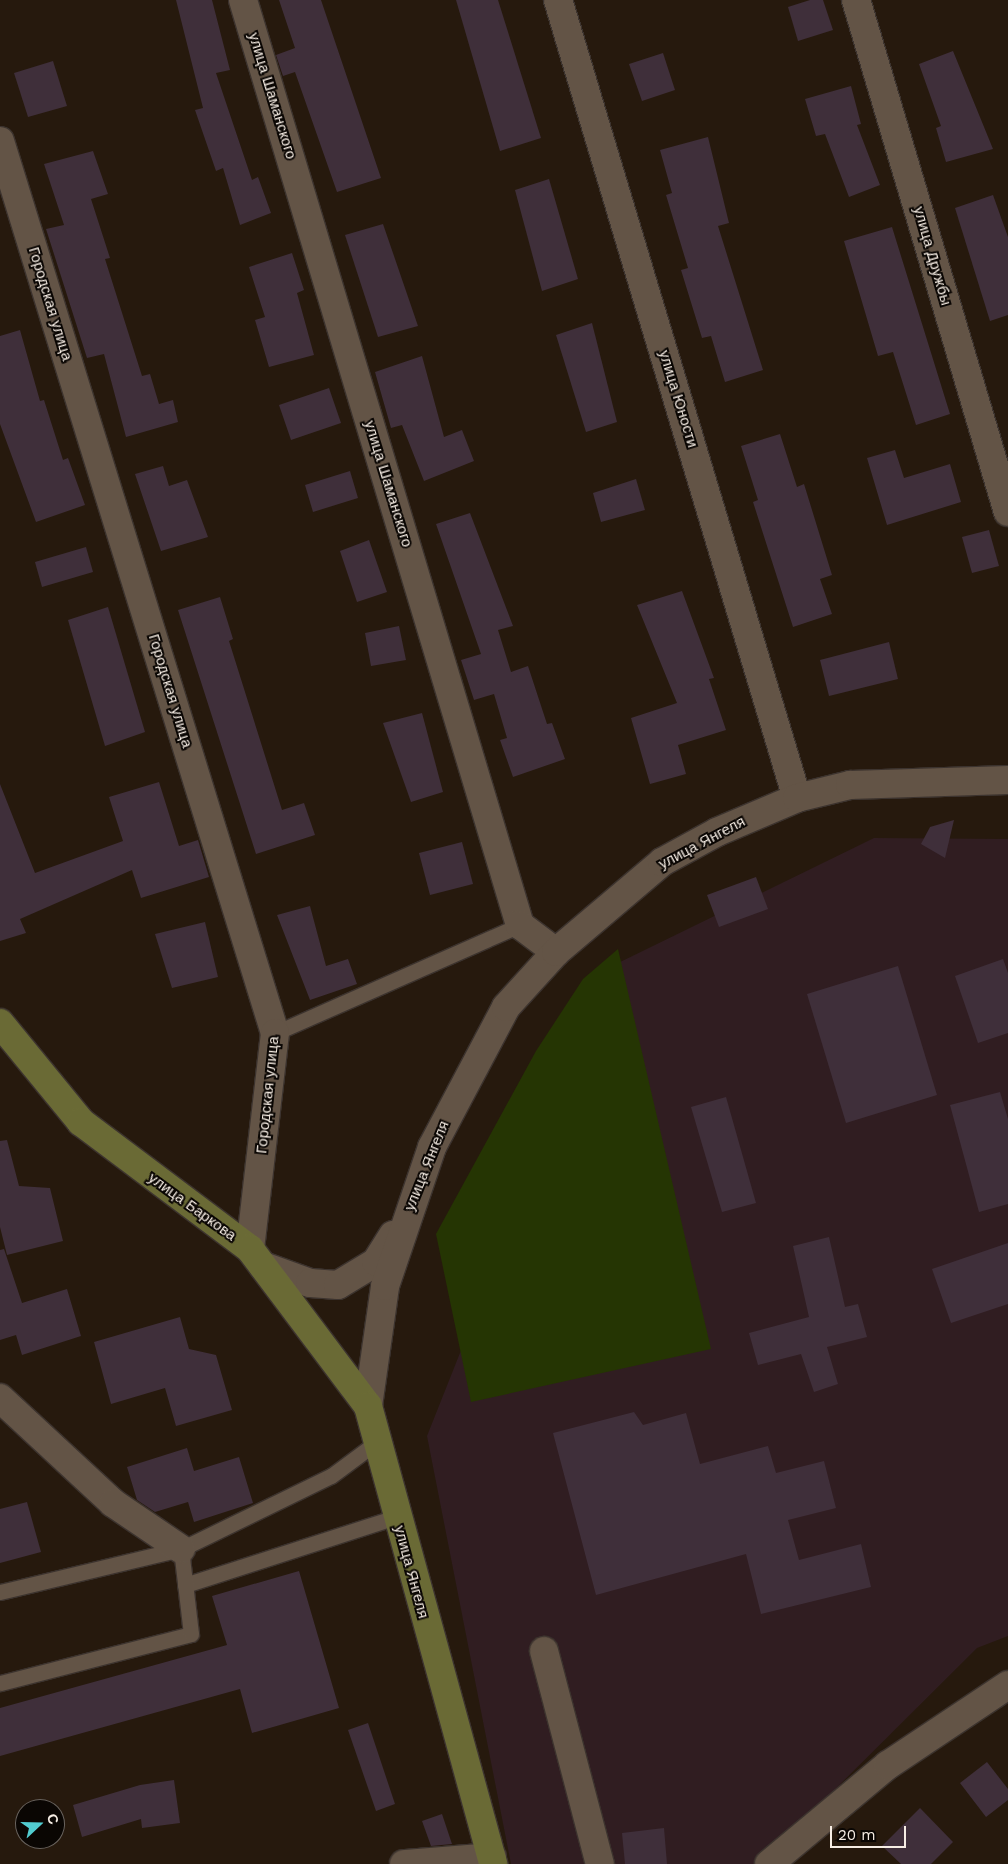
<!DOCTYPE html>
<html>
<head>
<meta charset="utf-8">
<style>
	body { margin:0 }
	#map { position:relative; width:1008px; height:1864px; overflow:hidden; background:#26190d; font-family:"Work Sans",sans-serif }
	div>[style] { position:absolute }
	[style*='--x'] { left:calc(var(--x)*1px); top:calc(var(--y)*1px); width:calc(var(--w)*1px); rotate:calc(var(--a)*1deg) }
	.industrial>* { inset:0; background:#301d21 }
	.green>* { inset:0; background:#253503 }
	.building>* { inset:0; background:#3f2f3a }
	.roads { filter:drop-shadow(1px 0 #3c332e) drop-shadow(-1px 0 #3c332e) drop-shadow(0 1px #3c332e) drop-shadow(0 -1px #3c332e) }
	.service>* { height:15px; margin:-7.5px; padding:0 7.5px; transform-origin:7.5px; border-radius:7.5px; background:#635446 }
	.minor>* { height:28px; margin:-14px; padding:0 14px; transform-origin:14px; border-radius:14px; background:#635446 }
	.tertiary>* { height:28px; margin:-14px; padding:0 14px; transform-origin:14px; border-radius:14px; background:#635446 }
	.secondary>* { height:28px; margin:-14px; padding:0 14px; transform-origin:14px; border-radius:14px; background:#6a6a35 }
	span { translate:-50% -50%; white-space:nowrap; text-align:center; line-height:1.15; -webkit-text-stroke:4px #0a0603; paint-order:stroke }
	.street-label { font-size:15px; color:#f6ede4 }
	.north { position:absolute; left:15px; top:1799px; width:50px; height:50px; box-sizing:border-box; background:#0a0603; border:1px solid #68625d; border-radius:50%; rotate:69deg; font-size:14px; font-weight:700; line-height:20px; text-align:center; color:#f6ede4 }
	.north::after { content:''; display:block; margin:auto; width:18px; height:22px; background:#52ccd0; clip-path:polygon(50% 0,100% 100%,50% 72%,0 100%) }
	.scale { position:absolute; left:830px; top:1826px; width:76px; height:22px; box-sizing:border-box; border:2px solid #f6ede4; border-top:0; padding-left:6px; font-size:15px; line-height:18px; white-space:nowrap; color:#f6ede4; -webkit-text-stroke:4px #0a0603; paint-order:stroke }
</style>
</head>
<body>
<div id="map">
	<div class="industrial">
		<div style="clip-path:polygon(874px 838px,1008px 839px,1008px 1636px,977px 1648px,760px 1864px,511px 1864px,427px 1436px,614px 965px)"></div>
	</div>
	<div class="green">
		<div style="clip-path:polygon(618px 949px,711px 1349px,471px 1402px,436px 1234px,536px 1051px,583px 979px)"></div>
	</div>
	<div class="building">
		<div style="clip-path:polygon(176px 0,212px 0,230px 70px,216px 73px,252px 180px,258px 177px,271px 213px,240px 225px,223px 168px,216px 171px,195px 110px,203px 108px)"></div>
		<div style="clip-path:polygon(279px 0,321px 0,381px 178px,337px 192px,295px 72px,283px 76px,276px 55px,295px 48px)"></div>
		<div style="clip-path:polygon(456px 0,498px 0,541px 138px,500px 151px)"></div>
		<div style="clip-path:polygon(810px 0,823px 0,833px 30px,798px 41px,788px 7px)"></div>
		<div style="clip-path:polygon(953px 51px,993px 149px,946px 162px,936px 128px,941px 126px,919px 64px)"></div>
		<div style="clip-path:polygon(663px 53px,675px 90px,642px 101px,629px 64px)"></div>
		<div style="clip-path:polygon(53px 61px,67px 106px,28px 117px,14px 73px)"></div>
		<div style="clip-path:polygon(851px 86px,861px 124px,857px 125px,880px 185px,849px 197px,825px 134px,816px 136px,805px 99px)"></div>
		<div style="clip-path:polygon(708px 137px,729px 223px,718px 226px,763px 370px,725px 382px,711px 336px,702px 338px,681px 270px,688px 268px,666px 195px,672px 193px,660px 150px)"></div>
		<div style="clip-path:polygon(93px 151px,108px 194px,91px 199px,110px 258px,105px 259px,142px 376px,150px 374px,159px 404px,173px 400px,178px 422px,126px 437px,104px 354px,87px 358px,46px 229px,64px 225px,44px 164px)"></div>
		<div style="clip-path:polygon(549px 179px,578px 279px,542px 291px,515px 190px)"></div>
		<div style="clip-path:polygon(993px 195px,1008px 237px,1008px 315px,990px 321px,955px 208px)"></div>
		<div style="clip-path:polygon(383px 224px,418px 326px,378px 337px,345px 235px)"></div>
		<div style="clip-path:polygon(892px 227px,950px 414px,916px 425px,893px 352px,878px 356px,844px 241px)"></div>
		<div style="clip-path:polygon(292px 253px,304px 290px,297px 293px,314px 355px,269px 367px,255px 320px,265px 317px,249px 267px)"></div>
		<div style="clip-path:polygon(592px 323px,617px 422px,586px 432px,556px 335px)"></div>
		<div style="clip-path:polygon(20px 330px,40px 401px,44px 400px,63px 460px,68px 458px,85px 505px,36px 522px,0 424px,0 336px)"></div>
		<div style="clip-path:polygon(422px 356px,444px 437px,462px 430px,474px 461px,424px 481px,402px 425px,391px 428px,375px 372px)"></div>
		<div style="clip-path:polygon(329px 388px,341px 423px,291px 440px,279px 405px)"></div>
		<div style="clip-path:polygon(780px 434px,797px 487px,804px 484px,832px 575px,820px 579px,832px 614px,793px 627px,753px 502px,758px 500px,741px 446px)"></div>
		<div style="clip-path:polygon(895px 450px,904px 478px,950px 464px,961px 502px,887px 525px,867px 458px)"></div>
		<div style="clip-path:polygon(163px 466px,169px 486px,187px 480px,208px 537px,161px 551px,135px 474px)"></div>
		<div style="clip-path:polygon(350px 471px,358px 498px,313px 512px,305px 485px)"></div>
		<div style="clip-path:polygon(636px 479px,645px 510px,601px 522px,593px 493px)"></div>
		<div style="clip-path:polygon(470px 513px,513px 626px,498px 630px,511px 672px,528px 666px,547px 724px,552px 723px,565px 759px,513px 777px,500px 740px,507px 738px,494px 694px,474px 700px,461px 660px,481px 654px,436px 524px)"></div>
		<div style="clip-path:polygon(989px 530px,999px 566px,972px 573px,962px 537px)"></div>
		<div style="clip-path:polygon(369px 540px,387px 592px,357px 602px,340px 551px)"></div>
		<div style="clip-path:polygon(86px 547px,93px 572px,42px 587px,35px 562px)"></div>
		<div style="clip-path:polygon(682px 591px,714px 678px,709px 679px,726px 730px,678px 745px,686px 774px,650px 784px,631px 718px,677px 703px,637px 605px)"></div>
		<div style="clip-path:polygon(220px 597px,233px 639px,229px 641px,282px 810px,304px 803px,315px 835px,256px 854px,178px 610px)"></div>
		<div style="clip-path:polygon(108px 607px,145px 732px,105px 746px,68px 620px)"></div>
		<div style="clip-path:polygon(399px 626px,406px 660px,371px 666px,365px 633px)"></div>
		<div style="clip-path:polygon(889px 642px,898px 679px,829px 696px,820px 660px)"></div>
		<div style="clip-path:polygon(422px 713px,443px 792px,411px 802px,383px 723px)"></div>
		<div style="clip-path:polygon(159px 782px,179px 846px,198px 840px,209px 877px,141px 898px,132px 870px,20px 919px,26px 933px,0 941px,0 784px,35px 873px,123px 841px,109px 797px)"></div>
		<div style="clip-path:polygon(954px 820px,945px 858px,921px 844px,930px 827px)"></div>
		<div style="clip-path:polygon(462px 842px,473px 884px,430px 895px,419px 853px)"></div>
		<div style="clip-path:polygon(756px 877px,768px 909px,719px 927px,707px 895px)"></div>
		<div style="clip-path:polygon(310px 906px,326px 966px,348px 959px,357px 984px,310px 1000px,277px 915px)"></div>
		<div style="clip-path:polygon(205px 922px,218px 977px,172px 988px,155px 934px)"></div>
		<div style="clip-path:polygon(1003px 959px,1008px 973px,1008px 1033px,978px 1043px,955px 976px)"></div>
		<div style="clip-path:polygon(898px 966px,937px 1095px,846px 1123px,807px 994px)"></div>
		<div style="clip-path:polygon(1000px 1092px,1008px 1119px,1008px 1204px,979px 1212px,950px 1105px)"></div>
		<div style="clip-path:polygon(726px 1097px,756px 1203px,722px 1212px,691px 1107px)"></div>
		<div style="clip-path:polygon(7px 1140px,19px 1186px,50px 1188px,63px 1241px,7px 1255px,0 1227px,0 1141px)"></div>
		<div style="clip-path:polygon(829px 1237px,845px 1307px,858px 1304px,867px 1337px,827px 1347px,838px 1384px,814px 1392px,801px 1354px,758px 1365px,749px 1333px,809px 1317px,793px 1246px)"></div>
		<div style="clip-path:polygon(1008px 1243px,1008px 1304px,951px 1323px,932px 1269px)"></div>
		<div style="clip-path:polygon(4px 1249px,22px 1303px,67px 1289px,81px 1336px,22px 1355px,16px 1335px,0 1340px,0 1250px)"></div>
		<div style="clip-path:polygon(180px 1317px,189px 1349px,216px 1355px,232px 1410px,176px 1426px,165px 1388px,111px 1404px,94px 1342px)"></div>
		<div style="clip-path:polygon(634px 1412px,643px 1425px,686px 1413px,700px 1464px,768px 1446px,776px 1473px,824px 1461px,836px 1508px,788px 1520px,799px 1560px,861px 1544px,871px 1587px,761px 1614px,746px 1554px,596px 1595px,553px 1433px)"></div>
		<div style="clip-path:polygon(187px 1448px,194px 1471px,239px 1457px,253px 1503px,194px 1522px,188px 1502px,155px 1512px,137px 1500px,127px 1467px)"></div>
		<div style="clip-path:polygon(27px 1502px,41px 1552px,0 1563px,0 1509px)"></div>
		<div style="clip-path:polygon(299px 1571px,339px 1708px,252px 1733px,240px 1689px,0 1756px,0 1708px,227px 1645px,212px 1596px)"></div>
		<div style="clip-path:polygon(368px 1723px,395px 1804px,376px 1811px,348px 1730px)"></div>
		<div style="clip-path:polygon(987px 1762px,1008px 1789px,1008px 1800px,986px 1817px,960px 1783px)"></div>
		<div style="clip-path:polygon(174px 1780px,180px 1823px,142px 1828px,141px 1819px,82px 1837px,73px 1805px,140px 1785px)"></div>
		<div style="clip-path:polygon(920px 1808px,953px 1842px,931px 1864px,901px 1864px,882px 1846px)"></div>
		<div style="clip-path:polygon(442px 1814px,452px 1844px,431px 1846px,422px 1821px)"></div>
		<div style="clip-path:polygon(664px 1828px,667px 1864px,625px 1864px,622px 1833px)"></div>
	</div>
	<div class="roads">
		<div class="service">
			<div style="--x:275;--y:1033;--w:268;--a:-23.8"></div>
			<div style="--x:185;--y:1585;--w:222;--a:-17.9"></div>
			<div style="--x:0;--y:1592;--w:186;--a:-13.4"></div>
			<div style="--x:0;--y:1683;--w:197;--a:-14.4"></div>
			<div style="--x:191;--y:1634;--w:86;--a:-96.7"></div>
			<div style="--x:181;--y:1549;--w:167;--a:-26"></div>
			<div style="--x:331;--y:1476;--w:57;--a:-36.5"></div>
		</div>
		<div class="minor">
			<div style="--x:243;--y:0;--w:966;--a:73.33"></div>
			<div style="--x:520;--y:925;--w:45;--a:36.9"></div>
			<div style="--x:558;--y:0;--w:833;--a:73.33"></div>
			<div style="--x:856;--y:0;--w:534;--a:73.47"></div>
			<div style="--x:0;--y:141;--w:933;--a:72.87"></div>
			<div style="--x:275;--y:1033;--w:217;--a:96.6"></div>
			<div style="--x:0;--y:1398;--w:154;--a:42.9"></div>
			<div style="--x:113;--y:1503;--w:82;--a:34.1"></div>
			<div style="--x:544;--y:1651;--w:220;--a:75.3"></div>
			<div style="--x:404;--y:1864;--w:88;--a:-4.5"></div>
			<div style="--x:769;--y:1864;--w:155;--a:-39.8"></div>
			<div style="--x:888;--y:1765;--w:144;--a:-33.7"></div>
		</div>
		<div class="tertiary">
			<div style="--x:263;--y:1266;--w:50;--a:19.9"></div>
			<div style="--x:310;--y:1283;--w:28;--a:4"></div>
			<div style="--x:338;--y:1285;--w:44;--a:-31.2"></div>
			<div style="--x:376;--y:1262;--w:32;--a:-58"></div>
			<div style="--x:368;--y:1406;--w:121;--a:-81.9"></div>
			<div style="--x:385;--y:1286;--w:147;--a:-71.3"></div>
			<div style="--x:432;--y:1147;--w:158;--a:-62.1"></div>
			<div style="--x:506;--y:1007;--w:74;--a:-47.7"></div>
			<div style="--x:556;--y:952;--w:139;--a:-40.3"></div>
			<div style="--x:662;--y:862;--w:63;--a:-28.6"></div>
			<div style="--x:717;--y:832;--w:87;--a:-23"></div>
			<div style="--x:797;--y:798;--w:55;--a:-13.8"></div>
			<div style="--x:850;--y:785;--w:158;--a:-1.8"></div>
		</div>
		<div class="secondary">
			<div style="--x:0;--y:1023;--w:128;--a:50.7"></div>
			<div style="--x:81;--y:1122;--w:211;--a:36.9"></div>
			<div style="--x:250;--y:1249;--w:196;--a:53.1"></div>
			<div style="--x:368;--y:1406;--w:475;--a:74.7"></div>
		</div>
	</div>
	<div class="street-label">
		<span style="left:272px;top:96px;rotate:73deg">улица Шаманского</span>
		<span style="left:932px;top:256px;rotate:74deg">улица Дружбы</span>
		<span style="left:50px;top:304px;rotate:73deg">Городская улица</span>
		<span style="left:678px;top:399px;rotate:73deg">улица Юности</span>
		<span style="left:388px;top:484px;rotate:73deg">улица Шаманского</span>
		<span style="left:170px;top:691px;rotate:73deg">Городская улица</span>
		<span style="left:702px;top:843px;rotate:-28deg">улица Янгеля</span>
		<span style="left:268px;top:1095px;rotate:-84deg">Городская улица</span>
		<span style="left:427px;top:1166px;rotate:-68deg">улица Янгеля</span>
		<span style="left:192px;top:1207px;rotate:36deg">улица Баркова</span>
		<span style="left:411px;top:1572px;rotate:75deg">улица Янгеля</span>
	</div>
	<div class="north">С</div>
	<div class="scale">20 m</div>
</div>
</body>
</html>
